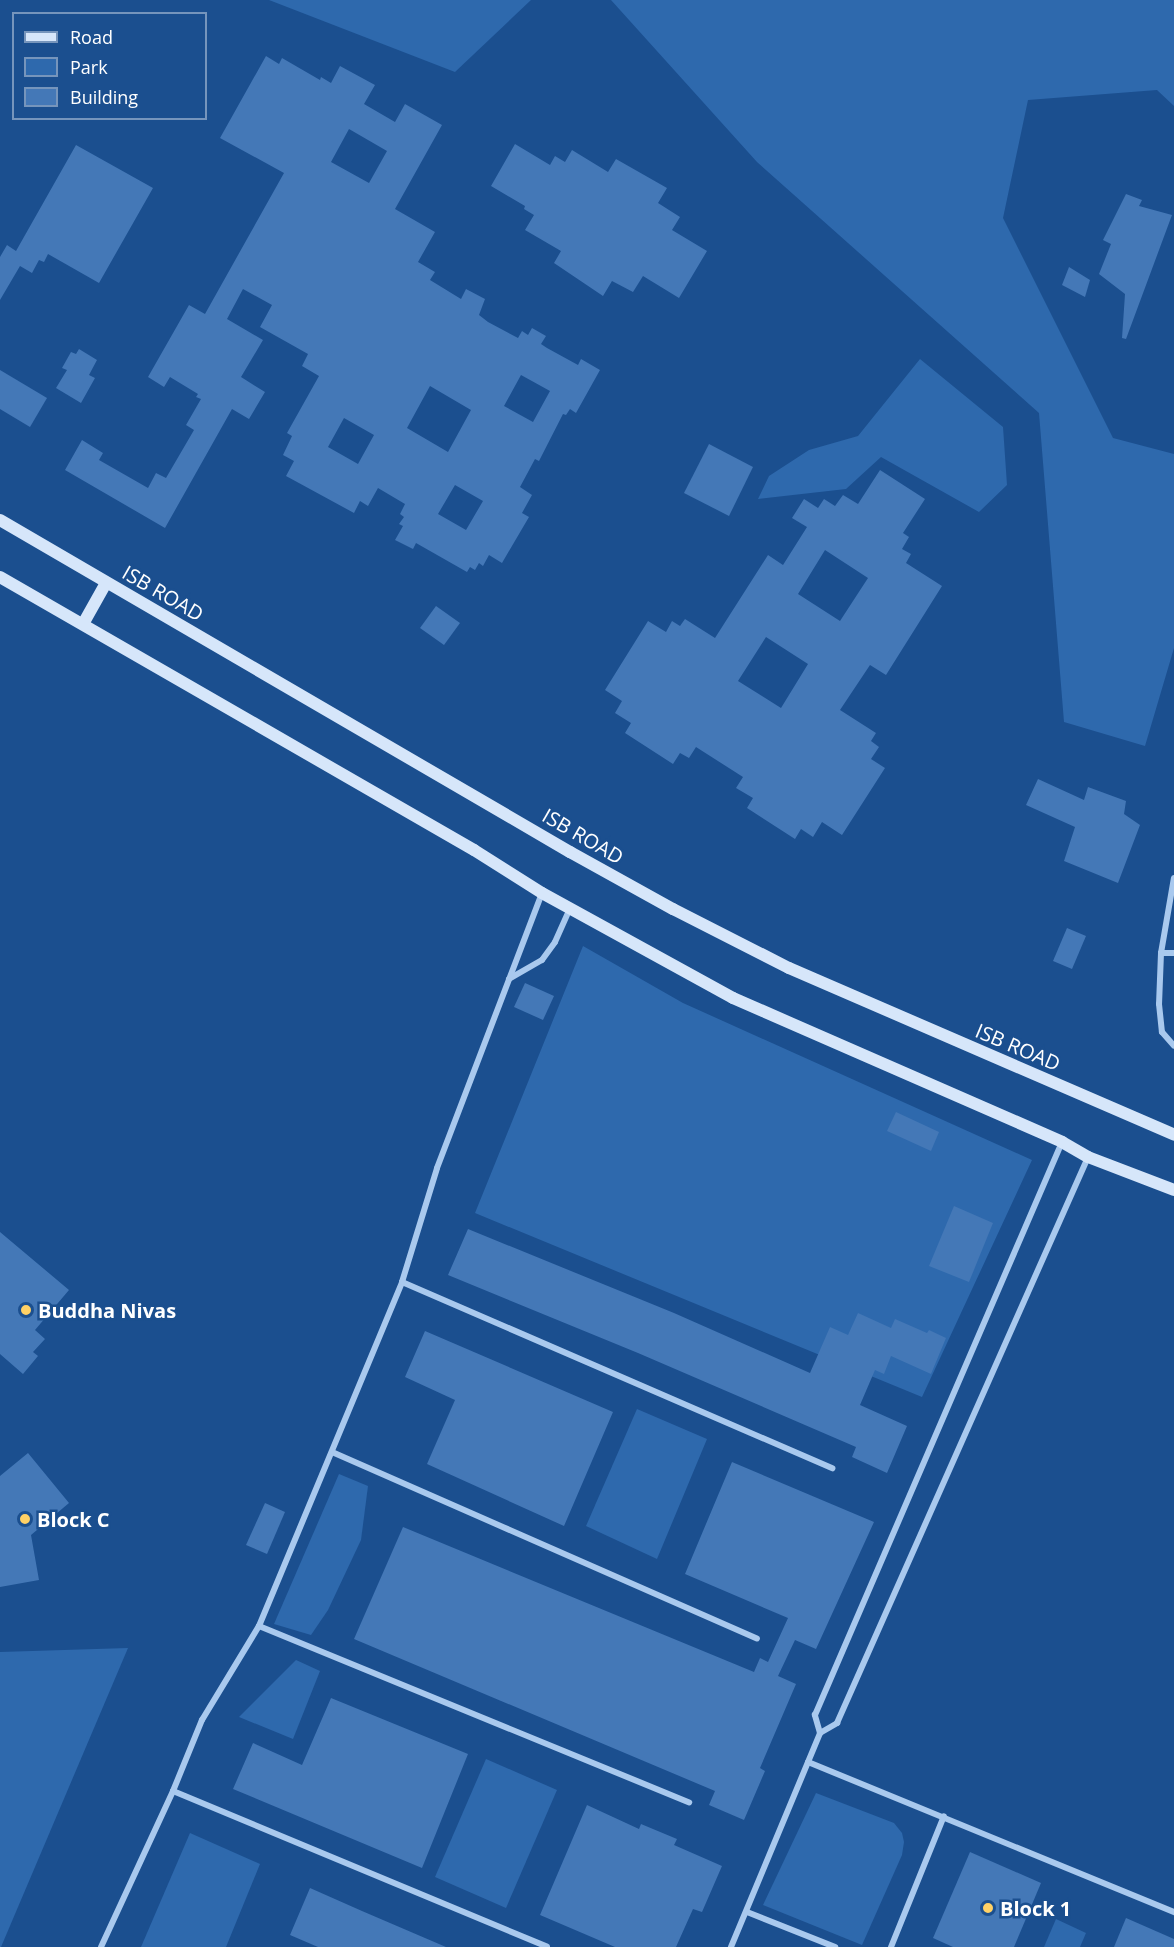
<!DOCTYPE html>
<html>
<head>
<meta charset="utf-8">
<style>
	body { margin:0 }
	#map { position:relative; width:1174px; height:1947px; overflow:hidden; background:#1b4f8f; font-family:"Open Sans",sans-serif }
	div>[style] { position:absolute }
	[style*='--x'] { left:calc(var(--x)*1px); top:calc(var(--y)*1px); width:calc(var(--w)*1px); rotate:calc(var(--a)*1deg) }
	.green>* { inset:0; background:#2e69ad }
	.building>* { inset:0; background:#4478b7 }
	.street>* { height:6px; margin:-3px; padding:0 3px; transform-origin:3px; border-radius:3px; background:#a9c9ee }
	.secondary>* { height:12px; margin:-6px; padding:0 6px; transform-origin:6px; border-radius:6px; background:#d6e6fa }
	.dots>* { width:16px; height:16px; translate:-50% -50%; box-sizing:border-box; border:3px solid #1b4f8f; border-radius:50% }
	span { translate:-50% -50%; white-space:nowrap; text-align:center; line-height:1.15; -webkit-text-stroke:5px #1b4f8f; paint-order:stroke }
	.street-label { font-size:20px; color:#fff }
	.poi-label { font-size:20px; color:#fff; font-weight:700 }
	.left { translate:0 -50%; text-align:left }
	.legend { position:absolute; left:12px; top:12px; width:195px; height:108px; box-sizing:border-box; background:#1b4f8f; border:2px solid #7695bc; margin:0; padding:8px 10px; list-style:none; font-size:18px; color:#fff }
	.legend li { display:flex; align-items:center; gap:12px; height:30px }
	.legend b { width:30px; border:2px solid #7695bc }
</style>
</head>
<body>
<div id="map">
	<div class="green">
		<div style="clip-path:polygon(269px 0,531px 0,455px 72px)"></div>
		<div style="clip-path:polygon(611px 0,1174px 0,1174px 106px,1157px 90px,1028px 100px,1003px 218px,1113px 438px,1174px 454px,1174px 648px,1145px 746px,1064px 722px,1039px 413px,757px 162px)"></div>
		<div style="clip-path:polygon(920px 359px,1003px 427px,1007px 485px,979px 512px,881px 457px,846px 489px,758px 499px,769px 476px,809px 450px,858px 436px)"></div>
		<div style="clip-path:polygon(583px 946px,683px 1003px,1032px 1160px,922px 1397px,475px 1213px)"></div>
		<div style="clip-path:polygon(637px 1409px,707px 1439px,657px 1559px,586px 1526px)"></div>
		<div style="clip-path:polygon(339px 1474px,368px 1486px,361px 1540px,328px 1610px,311px 1635px,274px 1624px)"></div>
		<div style="clip-path:polygon(128px 1648px,1px 1947px,0 1947px,0 1652px)"></div>
		<div style="clip-path:polygon(296px 1660px,320px 1671px,293px 1739px,239px 1717px)"></div>
		<div style="clip-path:polygon(486px 1759px,557px 1790px,506px 1908px,435px 1877px)"></div>
		<div style="clip-path:polygon(816px 1793px,894px 1823px,902px 1833px,904px 1842px,902px 1855px,862px 1945px,763px 1905px)"></div>
		<div style="clip-path:polygon(190px 1833px,260px 1864px,226px 1947px,141px 1947px)"></div>
		<div style="clip-path:polygon(1056px 1919px,1086px 1933px,1080px 1947px,1044px 1947px)"></div>
	</div>
	<div class="building">
		<div style="clip-path:polygon(evenodd,266px 56px,279px 64px,282px 58px,320px 80px,321px 77px,331px 83px,340px 66px,375px 85px,364px 104px,395px 122px,405px 104px,442px 125px,395px 209px,435px 232px,418px 262px,435px 272px,430px 280px,461px 299px,466px 289px,485px 299px,479px 315px,488px 322px,518px 338px,522px 331px,528px 335px,532px 328px,546px 336px,541px 344px,547px 348px,578px 365px,581px 359px,600px 370px,576px 413px,570px 409px,566px 415px,563px 414px,539px 461px,535px 459px,520px 487px,532px 495px,522px 513px,529px 517px,502px 563px,489px 555px,483px 566px,479px 563px,475px 570px,470px 567px,467px 572px,416px 543px,413px 549px,395px 540px,403px 526px,399px 524px,404px 517px,400px 514px,405px 504px,378px 488px,368px 506px,360px 501px,354px 513px,286px 476px,294px 461px,283px 455px,292px 436px,287px 433px,319px 376px,302px 366px,308px 354px,260px 327px,272px 305px,243px 289px,227px 319px,263px 340px,241px 377px,265px 392px,249px 419px,232px 409px,165px 528px,65px 470px,82px 440px,103px 453px,99px 460px,148px 488px,156px 473px,166px 478px,194px 430px,186px 425px,201px 399px,196px 397px,198px 394px,170px 377px,164px 387px,148px 377px,189px 305px,205px 314px,284px 173px,220px 138px,266px 56px,349px 129px,387px 151px,369px 183px,331px 162px,349px 129px,266px 56px,521px 375px,550px 391px,533px 422px,504px 406px,521px 375px,266px 56px,430px 386px,471px 410px,448px 452px,407px 428px,430px 386px,266px 56px,344px 418px,374px 435px,358px 464px,328px 447px,344px 418px,266px 56px,455px 485px,483px 501px,466px 530px,438px 514px,455px 485px)"></div>
		<div style="clip-path:polygon(515px 144px,550px 165px,555px 156px,565px 162px,572px 150px,608px 172px,616px 159px,667px 188px,658px 203px,680px 217px,672px 230px,707px 251px,679px 298px,643px 276px,633px 292px,612px 281px,603px 296px,554px 263px,561px 251px,525px 230px,534px 215px,524px 209px,525px 206px,491px 186px)"></div>
		<div style="clip-path:polygon(76px 145px,153px 188px,99px 283px,48px 254px,44px 262px,39px 260px,32px 273px,20px 266px,0 300px,0 257px,7px 245px,16px 251px)"></div>
		<div style="clip-path:polygon(1126px 194px,1142px 200px,1139px 206px,1172px 215px,1126px 339px,1122px 338px,1125px 294px,1099px 274px,1111px 244px,1103px 240px)"></div>
		<div style="clip-path:polygon(1069px 267px,1090px 280px,1085px 297px,1062px 285px)"></div>
		<div style="clip-path:polygon(79px 349px,97px 360px,89px 375px,95px 378px,81px 403px,56px 388px,67px 370px,62px 368px,71px 352px,76px 354px)"></div>
		<div style="clip-path:polygon(0 370px,47px 398px,30px 427px,0 409px)"></div>
		<div style="clip-path:polygon(709px 444px,753px 467px,729px 516px,684px 493px)"></div>
		<div style="clip-path:polygon(evenodd,880px 470px,925px 499px,903px 533px,909px 537px,902px 549px,911px 554px,906px 563px,942px 586px,886px 675px,870px 665px,840px 710px,876px 733px,871px 741px,879px 747px,871px 759px,885px 768px,842px 835px,822px 822px,813px 837px,801px 829px,795px 839px,747px 808px,753px 798px,736px 788px,743px 777px,696px 747px,689px 758px,680px 753px,673px 764px,625px 733px,631px 723px,615px 713px,622px 701px,605px 690px,648px 621px,666px 632px,672px 621px,680px 626px,685px 619px,715px 638px,768px 555px,783px 565px,807px 527px,792px 518px,804px 499px,818px 508px,824px 499px,835px 506px,843px 495px,858px 504px,880px 470px,825px 550px,868px 578px,840px 621px,798px 594px,825px 550px,880px 470px,766px 637px,808px 664px,781px 708px,738px 681px,766px 637px)"></div>
		<div style="clip-path:polygon(436px 606px,460px 623px,444px 645px,420px 628px)"></div>
		<div style="clip-path:polygon(1038px 779px,1084px 800px,1088px 787px,1126px 801px,1124px 814px,1140px 825px,1118px 883px,1064px 861px,1075px 827px,1026px 805px)"></div>
		<div style="clip-path:polygon(1067px 928px,1086px 936px,1072px 969px,1053px 961px)"></div>
		<div style="clip-path:polygon(525px 983px,554px 996px,543px 1020px,514px 1007px)"></div>
		<div style="clip-path:polygon(896px 1112px,939px 1132px,931px 1151px,887px 1131px)"></div>
		<div style="clip-path:polygon(954px 1206px,993px 1223px,969px 1282px,929px 1266px)"></div>
		<div style="clip-path:polygon(468px 1229px,674px 1313px,810px 1373px,830px 1327px,848px 1335px,858px 1313px,891px 1328px,895px 1319px,927px 1333px,929px 1330px,946px 1338px,931px 1374px,891px 1356px,884px 1374px,875px 1370px,860px 1405px,907px 1426px,887px 1473px,852px 1457px,856px 1447px,638px 1353px,448px 1275px)"></div>
		<div style="clip-path:polygon(0 1232px,69px 1290px,35px 1330px,45px 1339px,33px 1352px,38px 1356px,23px 1374px,0 1354px)"></div>
		<div style="clip-path:polygon(425px 1331px,613px 1412px,564px 1526px,427px 1464px,455px 1400px,405px 1377px)"></div>
		<div style="clip-path:polygon(28px 1453px,69px 1503px,31px 1535px,39px 1580px,0 1587px,0 1476px)"></div>
		<div style="clip-path:polygon(732px 1462px,874px 1522px,816px 1649px,795px 1640px,778px 1676px,796px 1684px,760px 1768px,765px 1771px,744px 1820px,709px 1805px,715px 1791px,354px 1639px,403px 1527px,754px 1672px,760px 1658px,768px 1662px,788px 1618px,685px 1574px)"></div>
		<div style="clip-path:polygon(265px 1503px,285px 1512px,267px 1554px,246px 1545px)"></div>
		<div style="clip-path:polygon(331px 1698px,468px 1754px,422px 1868px,233px 1789px,253px 1743px,302px 1765px)"></div>
		<div style="clip-path:polygon(587px 1805px,639px 1829px,641px 1824px,677px 1839px,674px 1845px,722px 1866px,702px 1912px,693px 1909px,676px 1947px,615px 1947px,540px 1915px)"></div>
		<div style="clip-path:polygon(970px 1852px,1041px 1883px,1014px 1947px,953px 1947px,933px 1938px)"></div>
		<div style="clip-path:polygon(310px 1888px,362px 1911px,446px 1947px,318px 1947px,290px 1935px)"></div>
		<div style="clip-path:polygon(1126px 1918px,1174px 1939px,1174px 1947px,1114px 1947px)"></div>
	</div>
	<div class="street">
		<div style="--x:1161;--y:953;--w:76;--a:-80.2"></div>
		<div style="--x:1174;--y:953;--w:13;--a:180"></div>
		<div style="--x:1161;--y:953;--w:51;--a:92.2"></div>
		<div style="--x:1159;--y:1004;--w:28;--a:84"></div>
		<div style="--x:1162;--y:1032;--w:18;--a:49"></div>
		<div style="--x:509;--y:979;--w:38;--a:-30"></div>
		<div style="--x:542;--y:960;--w:22;--a:-54"></div>
		<div style="--x:555;--y:942;--w:36;--a:-66"></div>
		<div style="--x:402;--y:1282;--w:469;--a:23.4"></div>
		<div style="--x:332;--y:1452;--w:464;--a:23.7"></div>
		<div style="--x:259;--y:1626;--w:465;--a:22.3"></div>
		<div style="--x:820;--y:1733;--w:20;--a:-30"></div>
		<div style="--x:837;--y:1723;--w:619;--a:-66.08"></div>
		<div style="--x:808;--y:1762;--w:396;--a:22.3"></div>
		<div style="--x:173;--y:1791;--w:405;--a:22.6"></div>
		<div style="--x:747;--y:1912;--w:95;--a:21.7"></div>
		<div style="--x:101;--y:1947;--w:172;--a:-65.2"></div>
		<div style="--x:173;--y:1791;--w:77;--a:-67.8"></div>
		<div style="--x:202;--y:1720;--w:110;--a:-58.8"></div>
		<div style="--x:259;--y:1626;--w:373;--a:-67.4"></div>
		<div style="--x:402;--y:1282;--w:119;--a:-72.9"></div>
		<div style="--x:437;--y:1168;--w:294;--a:-69.1"></div>
		<div style="--x:731;--y:1947;--w:232;--a:-67.4"></div>
		<div style="--x:820;--y:1733;--w:19;--a:-106"></div>
		<div style="--x:815;--y:1715;--w:624;--a:-66.68"></div>
		<div style="--x:891;--y:1947;--w:141;--a:-68"></div>
	</div>
	<div class="secondary">
		<div style="--x:0;--y:520;--w:660;--a:30.22"></div>
		<div style="--x:570;--y:852;--w:118;--a:29"></div>
		<div style="--x:673;--y:909;--w:130;--a:27"></div>
		<div style="--x:789;--y:968;--w:420;--a:23.4"></div>
		<div style="--x:0;--y:577;--w:547;--a:29.94"></div>
		<div style="--x:474;--y:850;--w:80;--a:32.3"></div>
		<div style="--x:542;--y:893;--w:218;--a:28.8"></div>
		<div style="--x:733;--y:998;--w:359;--a:23.6"></div>
		<div style="--x:1062;--y:1142;--w:30;--a:30"></div>
		<div style="--x:1088;--y:1157;--w:92;--a:21"></div>
		<div style="--x:83;--y:624;--w:47;--a:-60.7"></div>
	</div>
	<div class="dots">
		<div style="left:26px;top:1310px;background:#ffd166"></div>
		<div style="left:25px;top:1519px;background:#ffd166"></div>
		<div style="left:988px;top:1908px;background:#ffd166"></div>
	</div>
	<div class="street-label">
		<span style="left:163px;top:593px;rotate:30deg">ISB ROAD</span>
		<span style="left:583px;top:836px;rotate:30deg">ISB ROAD</span>
		<span style="left:1018px;top:1047px;rotate:23deg">ISB ROAD</span>
	</div>
	<div class="poi-label">
		<span class="left" style="left:38px;top:1310px">Buddha Nivas</span>
		<span class="left" style="left:37px;top:1519px">Block C</span>
		<span class="left" style="left:1000px;top:1908px">Block 1</span>
	</div>
	<ul class="legend">
	<li><b style="height:8px;background:#d6e6fa"></b>Road</li>
	<li><b style="height:16px;background:#2e69ad"></b>Park</li>
	<li><b style="height:16px;background:#4478b7"></b>Building</li>
	</ul>
</div>
</body>
</html>
